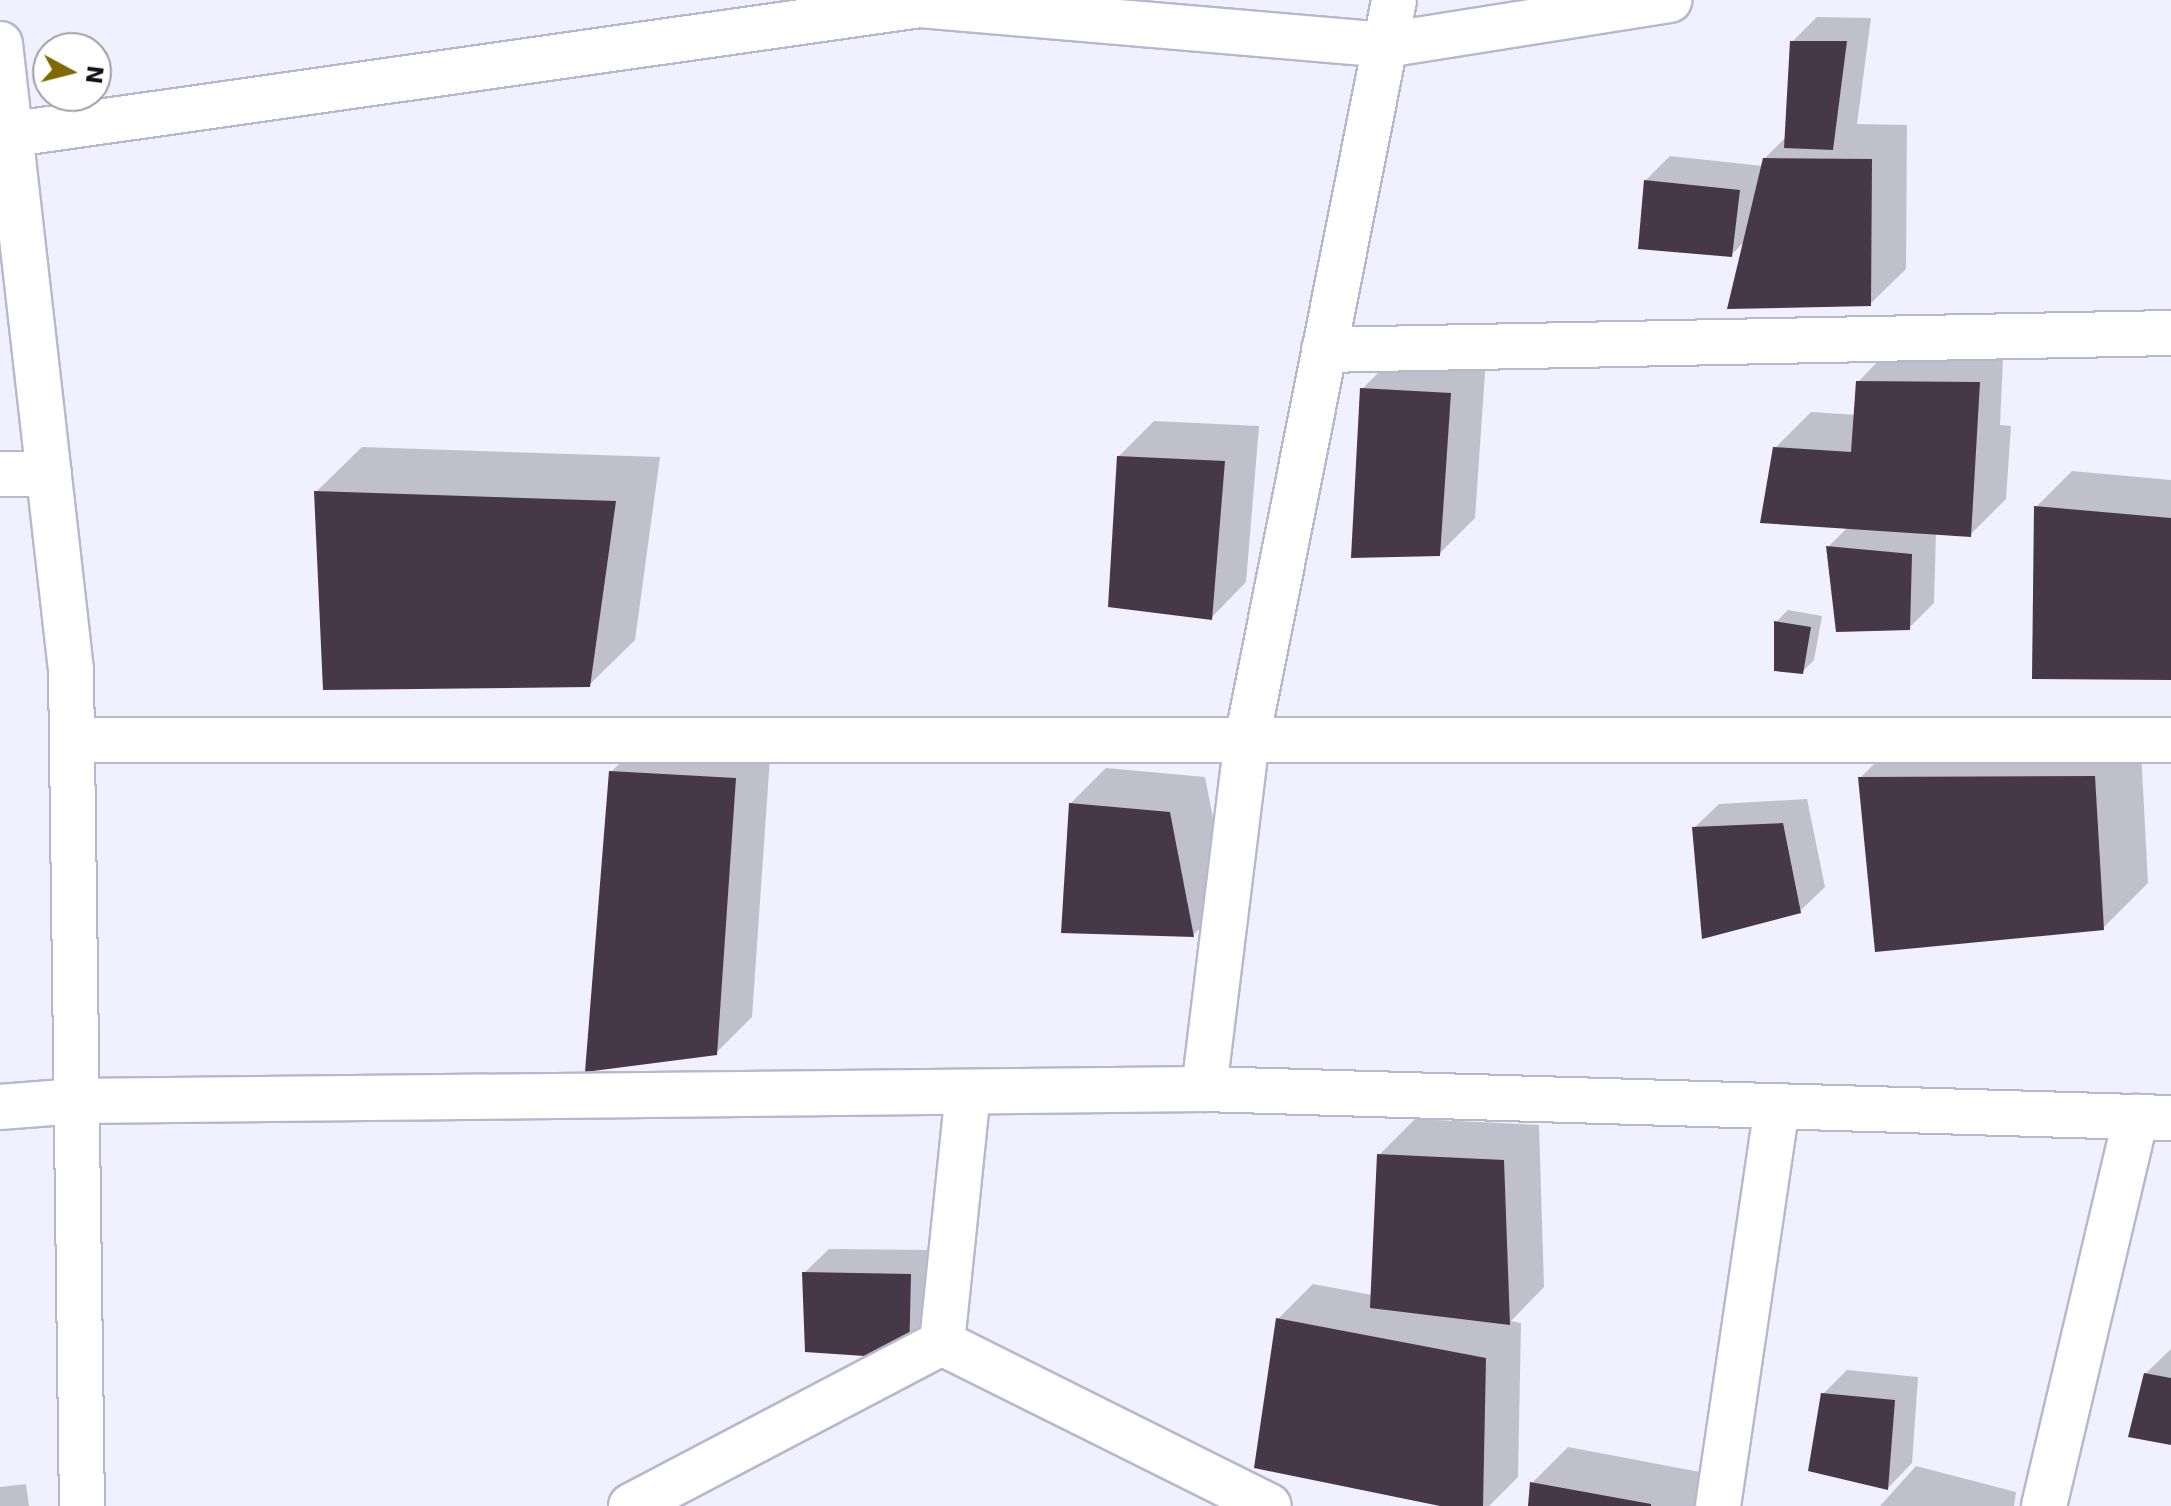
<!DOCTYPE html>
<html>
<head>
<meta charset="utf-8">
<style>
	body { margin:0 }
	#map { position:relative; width:2171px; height:1506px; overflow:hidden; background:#f1f0ff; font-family:"DejaVu Sans",sans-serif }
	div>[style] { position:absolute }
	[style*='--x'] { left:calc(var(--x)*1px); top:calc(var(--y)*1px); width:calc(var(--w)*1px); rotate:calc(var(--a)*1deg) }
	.shadow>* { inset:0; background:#0003 }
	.building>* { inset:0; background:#463848 }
	.roads { filter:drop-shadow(2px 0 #b9b7ce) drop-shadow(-2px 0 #b9b7ce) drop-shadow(0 2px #b9b7ce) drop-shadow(0 -2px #b9b7ce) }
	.minor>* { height:44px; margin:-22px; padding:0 22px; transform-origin:22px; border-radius:22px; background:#fff }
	span { translate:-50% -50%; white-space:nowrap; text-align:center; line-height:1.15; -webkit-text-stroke:8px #fff; paint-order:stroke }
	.north { position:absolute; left:32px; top:32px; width:80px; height:80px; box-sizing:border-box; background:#fff; border:2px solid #a0a0a3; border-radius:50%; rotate:97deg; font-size:22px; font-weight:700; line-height:32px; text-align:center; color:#121119 }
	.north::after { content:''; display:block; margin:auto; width:28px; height:36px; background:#816901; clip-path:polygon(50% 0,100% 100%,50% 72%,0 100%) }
</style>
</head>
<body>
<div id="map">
	<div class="shadow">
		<div style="clip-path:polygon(1817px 17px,1871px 18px,1857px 124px,1907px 125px,1906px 269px,1870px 304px,1745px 241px,1731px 255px,1646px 180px,1670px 156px,1763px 166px,1764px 159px,1787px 136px,1792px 42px)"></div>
		<div style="clip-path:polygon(1398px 353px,1486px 358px,1475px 518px,1439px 554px,1362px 389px)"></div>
		<div style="clip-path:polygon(1882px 357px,2003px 359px,2000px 425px,2011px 426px,2006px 499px,1970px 535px,1936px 532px,1934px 603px,1909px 628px,1828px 547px,1848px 527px,1775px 448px,1811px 412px,1856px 415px,1858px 382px)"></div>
		<div style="clip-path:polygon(1154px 421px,1259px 426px,1246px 582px,1211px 618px,1118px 457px)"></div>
		<div style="clip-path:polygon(362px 447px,660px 457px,635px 640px,589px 685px,316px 492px)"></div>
		<div style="clip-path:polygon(2072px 471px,2171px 480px,2171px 678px,2036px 507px)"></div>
		<div style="clip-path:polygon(1788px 610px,1822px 616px,1814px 660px,1802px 672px,1776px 622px)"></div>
		<div style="clip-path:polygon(2140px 732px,2148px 883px,2103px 928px,1860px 778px,1905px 733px)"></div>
		<div style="clip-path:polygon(647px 736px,771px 743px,752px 1017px,716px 1053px,611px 772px)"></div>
		<div style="clip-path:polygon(1106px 768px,1205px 777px,1229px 900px,1193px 935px,1070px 804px)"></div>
		<div style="clip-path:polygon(1807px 799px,1825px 887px,1800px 911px,1694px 828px,1719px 804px)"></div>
		<div style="clip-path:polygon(1415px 1119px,1539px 1125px,1544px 1287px,1511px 1321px,1521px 1323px,1518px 1477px,1489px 1506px,1449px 1506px,1278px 1319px,1313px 1284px,1372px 1295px,1379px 1155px)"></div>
		<div style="clip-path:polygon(829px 1249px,934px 1250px,933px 1333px,908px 1357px,804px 1273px)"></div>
		<div style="clip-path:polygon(2171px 1349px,2171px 1443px,2145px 1374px)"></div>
		<div style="clip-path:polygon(1847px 1370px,1918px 1377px,1912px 1463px,1888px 1488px,1823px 1394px)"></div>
		<div style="clip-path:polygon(1568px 1447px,1700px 1472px,1698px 1506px,1530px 1506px,1532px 1483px)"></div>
		<div style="clip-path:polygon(1916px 1466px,2016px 1492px,2014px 1506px,1880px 1506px)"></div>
		<div style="clip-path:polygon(26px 1484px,29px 1506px,0 1506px,0 1487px)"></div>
	</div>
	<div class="building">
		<div style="clip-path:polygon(1790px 41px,1847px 41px,1833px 150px,1784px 148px)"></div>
		<div style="clip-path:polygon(1763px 158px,1872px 159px,1871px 306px,1727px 309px)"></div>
		<div style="clip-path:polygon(1644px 180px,1740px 190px,1732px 257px,1638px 249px)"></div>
		<div style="clip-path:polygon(1856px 381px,1980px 382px,1971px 537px,1760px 523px,1773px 447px,1851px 452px)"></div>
		<div style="clip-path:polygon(1360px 388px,1451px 393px,1440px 556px,1351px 558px)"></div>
		<div style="clip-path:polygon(1117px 456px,1225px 461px,1212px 620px,1108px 607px)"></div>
		<div style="clip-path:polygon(314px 491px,616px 501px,590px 687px,323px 690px)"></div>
		<div style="clip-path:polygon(2034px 506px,2171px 518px,2171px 680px,2032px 679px)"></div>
		<div style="clip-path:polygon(1826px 546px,1912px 554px,1910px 630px,1836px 632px)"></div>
		<div style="clip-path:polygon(1774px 621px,1811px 627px,1803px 674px,1774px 671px)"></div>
		<div style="clip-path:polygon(609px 771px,736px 778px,717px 1055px,585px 1072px)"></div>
		<div style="clip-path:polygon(2095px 776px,2104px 930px,1875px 952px,1858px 777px)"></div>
		<div style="clip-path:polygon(1069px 803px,1170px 812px,1194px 937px,1061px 933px)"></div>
		<div style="clip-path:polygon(1783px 823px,1801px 913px,1702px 939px,1692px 827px)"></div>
		<div style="clip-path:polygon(1377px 1154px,1504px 1160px,1510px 1325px,1370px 1308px)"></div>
		<div style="clip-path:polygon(802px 1272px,911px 1274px,909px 1359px,805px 1352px)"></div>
		<div style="clip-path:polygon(1276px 1318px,1486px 1358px,1483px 1506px,1440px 1506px,1254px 1468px)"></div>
		<div style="clip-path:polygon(2144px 1373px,2171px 1378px,2171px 1445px,2128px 1437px)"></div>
		<div style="clip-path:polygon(1821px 1393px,1895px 1400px,1888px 1490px,1808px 1471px)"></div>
		<div style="clip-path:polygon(1530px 1482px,1651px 1504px,1651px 1506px,1528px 1506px)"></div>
	</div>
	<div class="roads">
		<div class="minor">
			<div style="--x:0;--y:44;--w:630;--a:83.53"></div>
			<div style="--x:71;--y:670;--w:836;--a:89.25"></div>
			<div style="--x:0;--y:136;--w:929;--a:-8.1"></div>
			<div style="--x:920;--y:5;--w:467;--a:4.9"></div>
			<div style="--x:1385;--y:45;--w:288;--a:-9"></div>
			<div style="--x:1324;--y:350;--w:847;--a:-1.15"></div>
			<div style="--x:0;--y:474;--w:49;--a:0"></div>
			<div style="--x:72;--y:740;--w:2099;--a:0"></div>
			<div style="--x:1204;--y:1089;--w:967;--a:1.72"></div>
			<div style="--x:0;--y:1107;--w:77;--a:-4.5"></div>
			<div style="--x:77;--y:1101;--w:1127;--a:-0.61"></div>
			<div style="--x:1204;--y:1089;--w:352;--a:-83"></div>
			<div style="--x:1247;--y:740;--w:754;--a:-78.76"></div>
			<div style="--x:942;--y:1343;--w:252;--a:-84.1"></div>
			<div style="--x:631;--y:1506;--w:351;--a:-27.7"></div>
			<div style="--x:942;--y:1343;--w:365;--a:26.5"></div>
			<div style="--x:1718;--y:1506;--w:403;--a:-81.6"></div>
			<div style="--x:2044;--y:1506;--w:400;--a:-76.7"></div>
		</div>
	</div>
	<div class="north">N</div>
</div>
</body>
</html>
